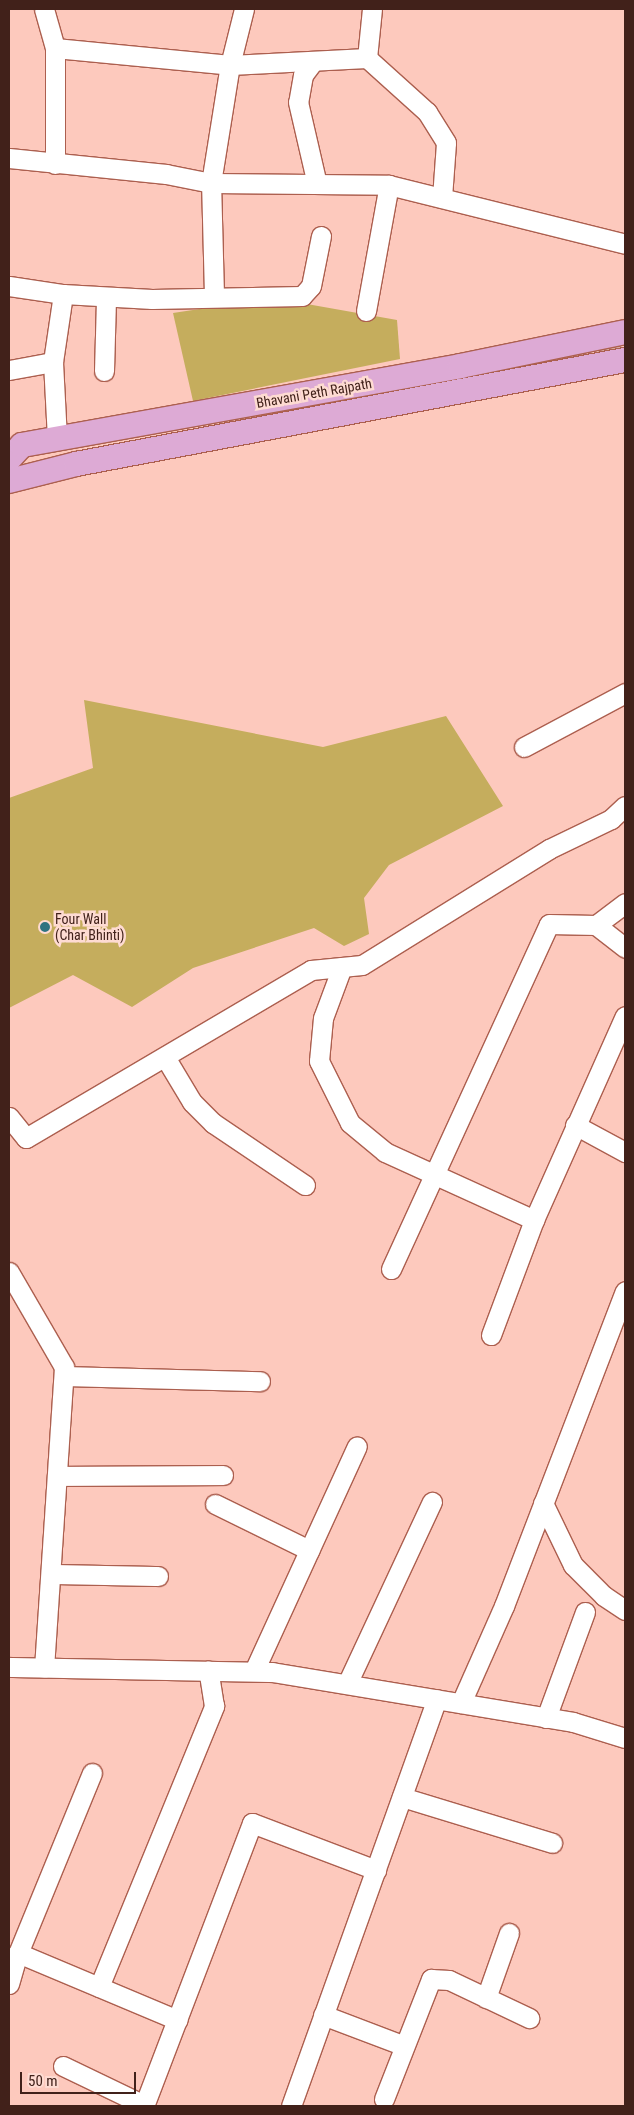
<!DOCTYPE html>
<html>
<head>
<meta charset="utf-8">
<style>
	body { margin:0 }
	#map { position:relative; width:634px; height:2115px; overflow:hidden; background:#fdc9bd; font-family:"Roboto Condensed",sans-serif }
	div>[style] { position:absolute }
	[style*='--x'] { left:calc(var(--x)*1px); top:calc(var(--y)*1px); width:calc(var(--w)*1px); rotate:calc(var(--a)*1deg) }
	.green>* { inset:0; background:#c5ad5d }
	.major-tunnel>* { height:24px; margin-top:-12px; transform-origin:0; background:repeating-linear-gradient(90deg,#d7a79c 0 24px,transparent 0 36px) }
	.roads { filter:drop-shadow(1px 0 #ac5f4f) drop-shadow(-1px 0 #ac5f4f) drop-shadow(0 1px #ac5f4f) drop-shadow(0 -1px #ac5f4f) }
	.minor>* { height:19px; margin:-9.5px; padding:0 9.5px; transform-origin:9.5px; border-radius:9.5px; background:#fff }
	.major>* { height:24px; margin:-12px; padding:0 12px; transform-origin:12px; border-radius:12px; background:#ddaad5 }
	.dots>* { width:14px; height:14px; translate:-50% -50%; box-sizing:border-box; border:2px solid #fedbd2; border-radius:50% }
	span { translate:-50% -50%; white-space:nowrap; text-align:center; line-height:1.15; -webkit-text-stroke:5px #fedbd2; paint-order:stroke }
	.street-label { font-size:14px; color:#41211a }
	.poi-label { font-size:14px; color:#41211a }
	.left { translate:0 -50%; text-align:left }
	.frame { position:absolute; inset:0; border:10px solid #41211a; pointer-events:none }
	.scale { position:absolute; left:20px; top:2072px; width:116px; height:22px; box-sizing:border-box; border:2px solid #41211a; border-top:0; padding-left:6px; font-size:15px; line-height:18px; white-space:nowrap; color:#41211a; -webkit-text-stroke:4px #fedbd2; paint-order:stroke }
</style>
</head>
<body>
<div id="map">
	<div class="green">
		<div style="clip-path:polygon(273px 298px,397px 320px,400px 359px,193px 401px,173px 313px)"></div>
		<div style="clip-path:polygon(84px 700px,323px 747px,446px 716px,503px 806px,389px 865px,364px 898px,369px 934px,344px 946px,314px 928px,193px 968px,132px 1007px,73px 975px,9px 1008px,9px 798px,93px 768px)"></div>
	</div>
	<div class="major-tunnel">
		<div style="--x:527;--y:365;--w:100;--a:-11"></div>
	</div>
	<div class="roads">
		<div class="minor">
			<div style="--x:44;--y:9;--w:41;--a:74.2"></div>
			<div style="--x:367;--y:58;--w:49;--a:-84.2"></div>
			<div style="--x:312;--y:63;--w:15;--a:127"></div>
			<div style="--x:303;--y:75;--w:27;--a:100"></div>
			<div style="--x:298;--y:102;--w:84;--a:77"></div>
			<div style="--x:9;--y:158;--w:158;--a:5.8"></div>
			<div style="--x:166;--y:174;--w:46;--a:11.3"></div>
			<div style="--x:211;--y:183;--w:178;--a:0.6"></div>
			<div style="--x:389;--y:185;--w:243;--a:14"></div>
			<div style="--x:55;--y:164;--w:116;--a:-90"></div>
			<div style="--x:55;--y:48;--w:176;--a:5.5"></div>
			<div style="--x:230;--y:65;--w:137;--a:-2.9"></div>
			<div style="--x:367;--y:58;--w:81;--a:42"></div>
			<div style="--x:427;--y:112;--w:36;--a:58"></div>
			<div style="--x:446;--y:143;--w:55;--a:94.2"></div>
			<div style="--x:9;--y:286;--w:55;--a:8.4"></div>
			<div style="--x:63;--y:294;--w:69;--a:98.4"></div>
			<div style="--x:53;--y:362;--w:76;--a:87"></div>
			<div style="--x:63;--y:294;--w:89;--a:3.2"></div>
			<div style="--x:152;--y:299;--w:150;--a:-1.1"></div>
			<div style="--x:302;--y:296;--w:13;--a:-48"></div>
			<div style="--x:311;--y:286;--w:51;--a:-78.7"></div>
			<div style="--x:214;--y:295;--w:112;--a:-91.5"></div>
			<div style="--x:211;--y:183;--w:120;--a:-80.9"></div>
			<div style="--x:230;--y:65;--w:58;--a:-76"></div>
			<div style="--x:366;--y:311;--w:128;--a:-79.7"></div>
			<div style="--x:9;--y:370;--w:45;--a:-10.3"></div>
			<div style="--x:104;--y:371;--w:73;--a:-88.4"></div>
			<div style="--x:524;--y:747;--w:115;--a:-28.1"></div>
			<div style="--x:596;--y:925;--w:37;--a:38"></div>
			<div style="--x:342;--y:967;--w:54;--a:110.4"></div>
			<div style="--x:323;--y:1018;--w:43;--a:95.3"></div>
			<div style="--x:319;--y:1061;--w:69;--a:63.4"></div>
			<div style="--x:350;--y:1123;--w:45;--a:39.6"></div>
			<div style="--x:385;--y:1152;--w:164;--a:24.5"></div>
			<div style="--x:165;--y:1057;--w:52;--a:59"></div>
			<div style="--x:192;--y:1102;--w:30;--a:45"></div>
			<div style="--x:213;--y:1123;--w:111;--a:34"></div>
			<div style="--x:9;--y:1117;--w:27;--a:51"></div>
			<div style="--x:26;--y:1138;--w:331;--a:-30.5"></div>
			<div style="--x:311;--y:970;--w:51;--a:-5.6"></div>
			<div style="--x:362;--y:965;--w:220;--a:-31.8"></div>
			<div style="--x:549;--y:849;--w:69;--a:-25.8"></div>
			<div style="--x:611;--y:819;--w:19;--a:-43"></div>
			<div style="--x:575;--y:1125;--w:57;--a:28.4"></div>
			<div style="--x:391;--y:1269;--w:379;--a:-65.4"></div>
			<div style="--x:549;--y:924;--w:47;--a:1.2"></div>
			<div style="--x:596;--y:925;--w:36;--a:-37"></div>
			<div style="--x:9;--y:1272;--w:110;--a:59.9"></div>
			<div style="--x:64;--y:1367;--w:301;--a:93.8"></div>
			<div style="--x:491;--y:1335;--w:123;--a:-69.5"></div>
			<div style="--x:534;--y:1220;--w:223;--a:-66"></div>
			<div style="--x:64;--y:1376;--w:196;--a:1.5"></div>
			<div style="--x:57;--y:1476;--w:166;--a:-0.3"></div>
			<div style="--x:543;--y:1503;--w:69;--a:64.2"></div>
			<div style="--x:573;--y:1565;--w:44;--a:45"></div>
			<div style="--x:604;--y:1596;--w:25;--a:34"></div>
			<div style="--x:215;--y:1504;--w:105;--a:26.1"></div>
			<div style="--x:51;--y:1574;--w:107;--a:1.1"></div>
			<div style="--x:9;--y:1667;--w:263;--a:1.1"></div>
			<div style="--x:272;--y:1672;--w:305;--a:9.4"></div>
			<div style="--x:573;--y:1722;--w:54;--a:17.1"></div>
			<div style="--x:254;--y:1671;--w:247;--a:-65.4"></div>
			<div style="--x:347;--y:1684;--w:201;--a:-65"></div>
			<div style="--x:461;--y:1703;--w:106;--a:-66.1"></div>
			<div style="--x:504;--y:1606;--w:337;--a:-69"></div>
			<div style="--x:546;--y:1718;--w:113;--a:-69.8"></div>
			<div style="--x:92;--y:1773;--w:195;--a:112.3"></div>
			<div style="--x:18;--y:1953;--w:173;--a:22.8"></div>
			<div style="--x:402;--y:1797;--w:157;--a:17"></div>
			<div style="--x:9;--y:1984;--w:32;--a:-74"></div>
			<div style="--x:99;--y:1987;--w:304;--a:-67.7"></div>
			<div style="--x:214;--y:1706;--w:36;--a:-99"></div>
			<div style="--x:486;--y:1998;--w:69;--a:-70.5"></div>
			<div style="--x:323;--y:2015;--w:85;--a:20.8"></div>
			<div style="--x:63;--y:2066;--w:90;--a:25.7"></div>
			<div style="--x:384;--y:2099;--w:129;--a:-68.6"></div>
			<div style="--x:431;--y:1979;--w:18;--a:3"></div>
			<div style="--x:449;--y:1980;--w:89;--a:25.4"></div>
			<div style="--x:144;--y:2106;--w:303;--a:-69.1"></div>
			<div style="--x:252;--y:1823;--w:133;--a:20.8"></div>
			<div style="--x:291;--y:2106;--w:432;--a:-70.3"></div>
		</div>
		<div class="major">
			<div style="--x:9;--y:459;--w:19;--a:-47"></div>
			<div style="--x:22;--y:445;--w:445;--a:-10.2"></div>
			<div style="--x:460;--y:366;--w:168;--a:-11.6"></div>
			<div style="--x:9;--y:481;--w:69;--a:-14.2"></div>
			<div style="--x:76;--y:464;--w:559;--a:-10.73"></div>
		</div>
	</div>
	<div class="dots">
		<div style="left:45px;top:927px;background:#2e7381"></div>
	</div>
	<div class="street-label">
		<span style="left:314px;top:393px;rotate:-10deg">Bhavani Peth Rajpath</span>
	</div>
	<div class="poi-label">
		<span class="left" style="left:55px;top:927px">Four Wall<br>(Char Bhinti)</span>
	</div>
	<div class="frame"></div>
	<div class="scale">50 m</div>
</div>
</body>
</html>
